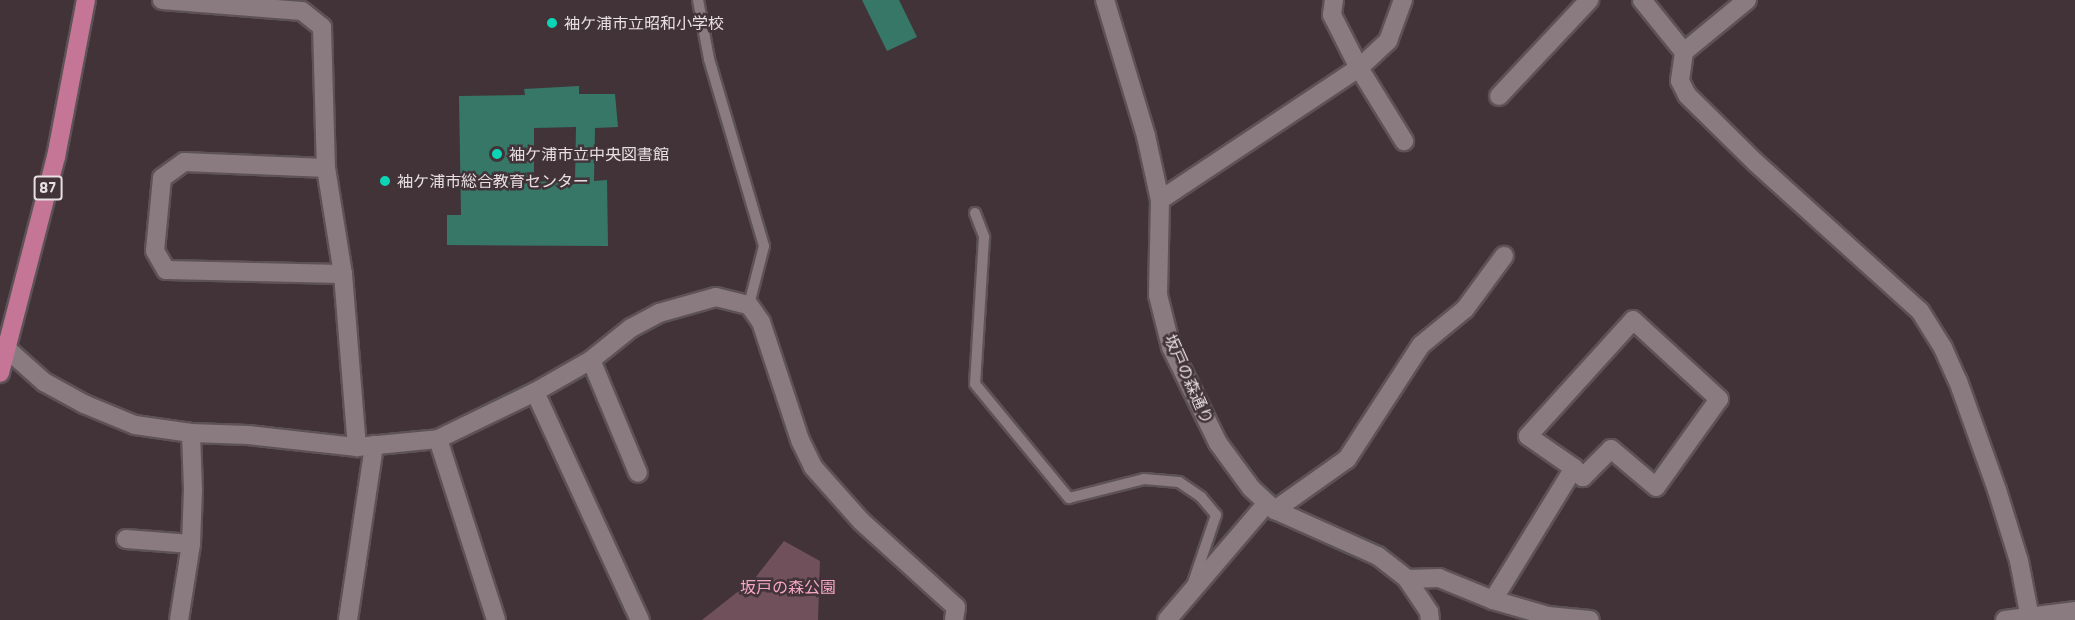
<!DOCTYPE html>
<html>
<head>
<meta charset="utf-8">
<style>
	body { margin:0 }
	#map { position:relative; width:2075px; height:620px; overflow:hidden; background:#413338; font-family:"Titillium Web","Noto Sans JP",sans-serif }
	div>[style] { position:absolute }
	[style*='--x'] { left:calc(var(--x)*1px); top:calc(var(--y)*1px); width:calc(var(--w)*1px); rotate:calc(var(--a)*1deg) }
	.green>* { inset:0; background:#6f505b }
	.building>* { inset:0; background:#377768 }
	.roads { filter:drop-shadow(2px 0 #5d5256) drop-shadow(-2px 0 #5d5256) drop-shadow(0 2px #5d5256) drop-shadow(0 -2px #5d5256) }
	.lane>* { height:10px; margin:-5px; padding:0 5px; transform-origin:5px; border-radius:5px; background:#8a7b80 }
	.street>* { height:18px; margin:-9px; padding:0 9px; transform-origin:9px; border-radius:9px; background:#8a7b80 }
	.secondary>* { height:18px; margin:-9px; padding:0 9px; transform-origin:9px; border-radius:9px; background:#8a7b80 }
	.primary>* { height:18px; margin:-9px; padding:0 9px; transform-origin:9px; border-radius:9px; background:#c57697 }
	.dots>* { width:16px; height:16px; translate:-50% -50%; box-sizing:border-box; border:3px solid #413338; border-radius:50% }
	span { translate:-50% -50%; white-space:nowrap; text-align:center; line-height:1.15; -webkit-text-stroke:5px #413338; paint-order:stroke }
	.shield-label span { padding:2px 4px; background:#413338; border:2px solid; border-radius:4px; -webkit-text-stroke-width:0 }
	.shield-label { font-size:15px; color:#e8dfe2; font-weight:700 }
	.poi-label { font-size:16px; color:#e8dfe2 }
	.left { translate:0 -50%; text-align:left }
	.street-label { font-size:16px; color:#e8dfe2 }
	.park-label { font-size:16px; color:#f5a6c4 }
</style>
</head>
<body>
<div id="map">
	<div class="green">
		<div style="clip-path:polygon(784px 541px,820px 561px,818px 620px,702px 620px,755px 578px)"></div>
	</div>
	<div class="building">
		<div style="clip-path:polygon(862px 0,899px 0,917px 37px,887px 51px)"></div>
		<div style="clip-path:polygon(evenodd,579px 86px,579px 94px,615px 94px,618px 127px,595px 128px,594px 181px,607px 180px,608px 246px,447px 245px,447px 215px,461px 215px,459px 96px,525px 95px,524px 89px,579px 86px,576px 127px,575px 180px,534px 182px,534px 128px,576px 127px)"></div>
	</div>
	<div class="roads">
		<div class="lane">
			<div style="--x:698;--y:0;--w:60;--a:79.4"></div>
			<div style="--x:709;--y:59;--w:195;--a:73.6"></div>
			<div style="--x:764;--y:246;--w:61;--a:104.3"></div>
			<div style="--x:975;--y:213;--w:26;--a:69"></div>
			<div style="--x:984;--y:237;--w:147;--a:93.5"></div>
			<div style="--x:975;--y:384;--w:148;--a:50.5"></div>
			<div style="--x:1069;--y:498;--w:77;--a:-14.2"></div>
			<div style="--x:1144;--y:479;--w:35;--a:5"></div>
			<div style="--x:1179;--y:482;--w:27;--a:34"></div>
			<div style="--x:1201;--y:497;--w:23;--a:50"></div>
			<div style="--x:1216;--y:515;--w:72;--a:108.7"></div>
		</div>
		<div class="street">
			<div style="--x:162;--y:0;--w:140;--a:4.5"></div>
			<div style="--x:302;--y:11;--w:26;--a:39"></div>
			<div style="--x:322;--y:27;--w:141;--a:88.4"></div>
			<div style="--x:326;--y:168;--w:107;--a:80.9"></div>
			<div style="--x:343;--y:274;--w:174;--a:85.4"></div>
			<div style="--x:1334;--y:0;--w:15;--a:98"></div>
			<div style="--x:1332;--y:15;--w:59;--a:63"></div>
			<div style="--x:1359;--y:68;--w:86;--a:58.3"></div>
			<div style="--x:1642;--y:0;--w:67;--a:51.1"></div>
			<div style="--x:1747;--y:0;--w:82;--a:140.5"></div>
			<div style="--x:1684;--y:52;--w:29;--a:98"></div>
			<div style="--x:1680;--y:81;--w:16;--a:63"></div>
			<div style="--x:1687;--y:95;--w:95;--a:44.6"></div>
			<div style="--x:1755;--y:162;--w:222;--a:42.1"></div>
			<div style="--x:1920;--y:311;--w:44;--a:58.1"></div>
			<div style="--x:1943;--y:348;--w:36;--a:66"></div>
			<div style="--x:1958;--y:381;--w:116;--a:70.3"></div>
			<div style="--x:1997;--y:490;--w:74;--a:72.8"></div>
			<div style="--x:2019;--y:561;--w:58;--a:79.1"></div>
			<div style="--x:1499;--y:96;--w:132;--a:-46.8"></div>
			<div style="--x:326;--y:168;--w:142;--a:-177.6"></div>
			<div style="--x:184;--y:162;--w:27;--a:144"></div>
			<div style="--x:162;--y:178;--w:73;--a:95.5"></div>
			<div style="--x:155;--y:251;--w:22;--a:60"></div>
			<div style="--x:166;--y:270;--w:177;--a:1.3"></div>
			<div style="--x:1160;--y:200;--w:239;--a:-33.6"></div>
			<div style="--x:1359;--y:68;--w:40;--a:-43"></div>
			<div style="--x:1388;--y:41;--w:44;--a:-69.9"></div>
			<div style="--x:1633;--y:320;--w:117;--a:42.6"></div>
			<div style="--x:1719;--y:399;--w:108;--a:125.6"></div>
			<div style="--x:1656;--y:487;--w:59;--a:-139.8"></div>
			<div style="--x:1611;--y:449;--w:40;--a:135"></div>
			<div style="--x:1583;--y:477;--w:13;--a:-135"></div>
			<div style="--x:1574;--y:468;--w:56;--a:-145.2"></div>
			<div style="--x:1528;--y:436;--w:156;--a:-47.8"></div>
			<div style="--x:7;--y:349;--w:50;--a:41.7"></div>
			<div style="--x:44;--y:382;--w:46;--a:28.8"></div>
			<div style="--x:84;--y:404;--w:55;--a:22.4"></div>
			<div style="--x:135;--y:425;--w:57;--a:8.1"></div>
			<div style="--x:191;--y:433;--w:57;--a:2"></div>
			<div style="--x:248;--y:435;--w:110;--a:6.3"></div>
			<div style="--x:357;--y:447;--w:81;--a:-5.6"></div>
			<div style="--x:438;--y:439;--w:108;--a:-25.9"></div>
			<div style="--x:535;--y:392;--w:64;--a:-29.7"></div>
			<div style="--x:591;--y:360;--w:51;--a:-38.7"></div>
			<div style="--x:631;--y:328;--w:32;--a:-28"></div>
			<div style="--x:659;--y:313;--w:59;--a:-15.7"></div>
			<div style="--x:716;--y:297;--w:34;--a:14"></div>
			<div style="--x:749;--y:305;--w:21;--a:55"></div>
			<div style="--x:761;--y:322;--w:124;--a:71.7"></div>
			<div style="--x:800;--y:440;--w:30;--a:64"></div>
			<div style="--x:813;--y:467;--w:72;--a:48.4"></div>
			<div style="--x:861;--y:521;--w:128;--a:42.2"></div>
			<div style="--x:956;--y:607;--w:13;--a:99"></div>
			<div style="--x:591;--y:360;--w:122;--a:67.4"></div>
			<div style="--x:535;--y:392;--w:251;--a:65.3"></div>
			<div style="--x:438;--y:439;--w:190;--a:72.2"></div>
			<div style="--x:1275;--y:510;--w:88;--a:-35.3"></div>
			<div style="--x:1347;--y:459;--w:136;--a:-57"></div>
			<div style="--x:1421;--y:345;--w:57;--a:-39.3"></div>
			<div style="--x:1465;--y:309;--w:66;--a:-53.7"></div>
			<div style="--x:126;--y:539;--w:65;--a:4.4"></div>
			<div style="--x:1407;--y:579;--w:32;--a:-2"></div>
			<div style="--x:1439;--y:578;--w:58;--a:22.2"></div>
			<div style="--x:1493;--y:600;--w:57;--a:16.2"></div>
			<div style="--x:1548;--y:616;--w:42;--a:5.4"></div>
			<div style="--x:1493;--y:600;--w:155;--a:-58.5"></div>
			<div style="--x:179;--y:620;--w:77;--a:-81"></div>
			<div style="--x:191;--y:544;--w:54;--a:-87.9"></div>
			<div style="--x:193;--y:490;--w:57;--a:-92"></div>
			<div style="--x:348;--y:620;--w:177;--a:-81.5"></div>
			<div style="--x:1167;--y:620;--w:154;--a:-49.5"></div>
			<div style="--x:2005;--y:620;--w:71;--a:-7.3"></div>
		</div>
		<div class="secondary">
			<div style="--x:1105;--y:0;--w:142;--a:73.2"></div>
			<div style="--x:1146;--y:136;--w:66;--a:77.7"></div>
			<div style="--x:1160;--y:200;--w:95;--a:91.2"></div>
			<div style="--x:1158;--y:295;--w:54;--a:76"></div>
			<div style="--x:1171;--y:347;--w:107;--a:63.9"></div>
			<div style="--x:1218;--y:443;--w:56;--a:53.7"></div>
			<div style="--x:1251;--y:488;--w:33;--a:43"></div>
			<div style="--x:1275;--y:510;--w:113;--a:24.1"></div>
			<div style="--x:1378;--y:556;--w:37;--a:38"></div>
			<div style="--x:1407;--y:579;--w:40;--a:56"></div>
			<div style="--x:1429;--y:612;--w:8;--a:83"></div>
		</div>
		<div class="primary">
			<div style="--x:0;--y:373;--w:223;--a:-75.5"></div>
			<div style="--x:56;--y:157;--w:160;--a:-79.2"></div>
		</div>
	</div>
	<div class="dots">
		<div style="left:552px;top:23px;background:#0cd5b5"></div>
		<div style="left:497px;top:154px;background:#0cd5b5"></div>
		<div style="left:385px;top:181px;background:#0cd5b5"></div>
	</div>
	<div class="shield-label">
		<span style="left:48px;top:188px">87</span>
	</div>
	<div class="poi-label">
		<span class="left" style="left:564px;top:23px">袖ケ浦市立昭和小学校</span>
		<span class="left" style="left:509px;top:154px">袖ケ浦市立中央図書館</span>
		<span class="left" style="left:397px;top:181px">袖ケ浦市総合教育センター</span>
	</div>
	<div class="street-label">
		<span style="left:1189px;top:379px;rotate:66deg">坂戸の森通り</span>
	</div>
	<div class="park-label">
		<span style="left:788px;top:587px">坂戸の森公園</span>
	</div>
</div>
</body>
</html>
